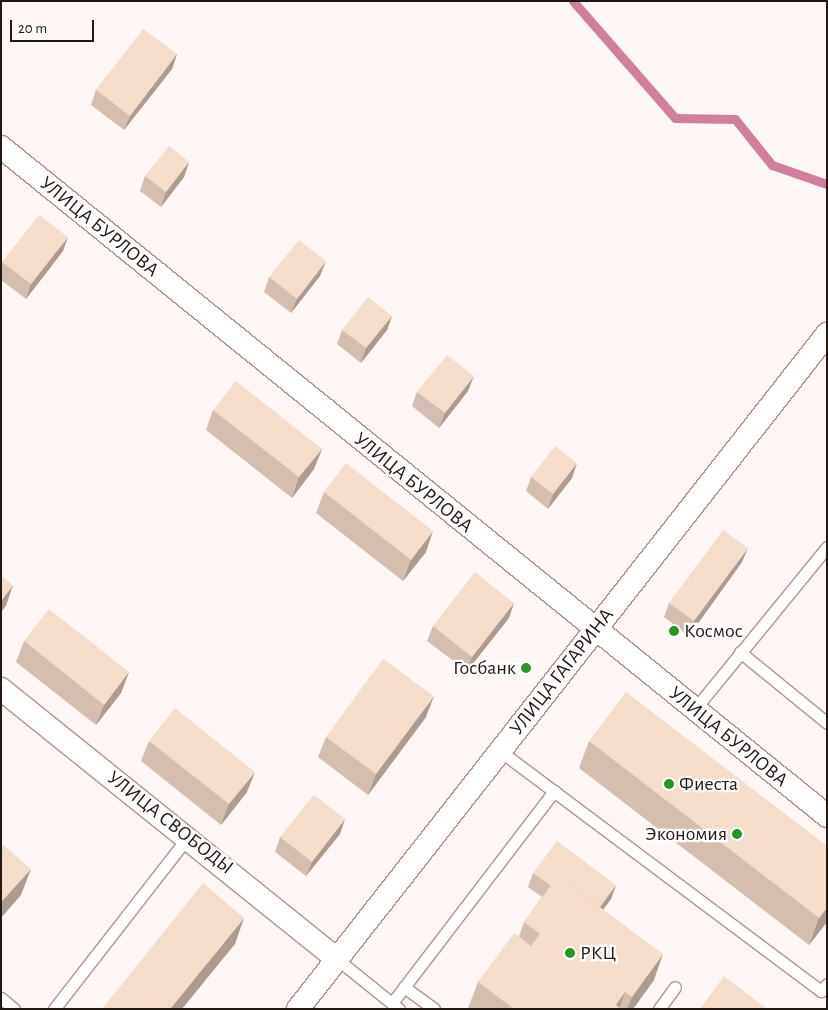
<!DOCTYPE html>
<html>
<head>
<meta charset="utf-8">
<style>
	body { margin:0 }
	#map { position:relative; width:828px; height:1010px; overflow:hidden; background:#fef7f5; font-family:"Alegreya Sans",sans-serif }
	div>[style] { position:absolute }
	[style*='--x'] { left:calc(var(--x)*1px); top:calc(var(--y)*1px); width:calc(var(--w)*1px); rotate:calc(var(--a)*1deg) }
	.stream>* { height:9px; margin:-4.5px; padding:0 4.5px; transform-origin:4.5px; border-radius:4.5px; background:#d27f9e }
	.roads { filter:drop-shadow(1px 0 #b2968d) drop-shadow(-1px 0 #b2968d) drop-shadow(0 1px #b2968d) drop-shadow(0 -1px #b2968d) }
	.lane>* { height:11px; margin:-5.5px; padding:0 5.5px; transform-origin:5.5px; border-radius:5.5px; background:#fff }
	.street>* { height:22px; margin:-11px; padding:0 11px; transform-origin:11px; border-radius:11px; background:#fff }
	.wall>* { inset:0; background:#d3beaf }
	.shaded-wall>* { inset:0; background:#ac9b8e }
	.building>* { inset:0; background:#f5ddcb }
	.dots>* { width:14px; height:14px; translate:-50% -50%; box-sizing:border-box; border:2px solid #fff; border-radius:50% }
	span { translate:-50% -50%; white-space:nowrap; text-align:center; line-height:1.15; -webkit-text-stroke:4.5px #fff; paint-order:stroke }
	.street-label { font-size:20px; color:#221814 }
	.poi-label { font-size:20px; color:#221814 }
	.left { translate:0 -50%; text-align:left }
	.right { translate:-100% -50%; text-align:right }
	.frame { position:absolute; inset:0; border:2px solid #221814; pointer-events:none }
	.scale { position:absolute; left:10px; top:20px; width:84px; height:22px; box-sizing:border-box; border:2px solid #221814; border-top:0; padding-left:6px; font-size:15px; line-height:18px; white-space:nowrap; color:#221814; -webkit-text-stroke:4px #fff; paint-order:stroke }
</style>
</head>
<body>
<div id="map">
	<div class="stream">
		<div style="--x:573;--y:1;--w:155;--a:48.9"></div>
		<div style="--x:675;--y:118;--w:60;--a:1"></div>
		<div style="--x:735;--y:119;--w:59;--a:51.2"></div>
		<div style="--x:772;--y:165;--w:58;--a:19.1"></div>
	</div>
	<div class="roads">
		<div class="lane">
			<div style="--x:740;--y:652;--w:112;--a:39.2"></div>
			<div style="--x:694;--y:710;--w:210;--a:-50.8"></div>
			<div style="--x:500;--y:751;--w:401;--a:36.8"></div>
			<div style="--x:821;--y:991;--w:9;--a:-49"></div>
			<div style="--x:337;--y:959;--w:80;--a:38.9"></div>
			<div style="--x:404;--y:987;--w:37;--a:36"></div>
			<div style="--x:1;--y:998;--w:17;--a:40"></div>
			<div style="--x:392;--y:1003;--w:267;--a:-52.6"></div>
			<div style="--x:54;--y:1009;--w:218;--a:-52.1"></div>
			<div style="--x:659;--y:1009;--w:27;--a:-54"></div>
		</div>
		<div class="street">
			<div style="--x:1;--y:147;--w:1063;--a:39"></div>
			<div style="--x:1;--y:689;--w:431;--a:38.8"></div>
			<div style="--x:298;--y:1009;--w:858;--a:-51.91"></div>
		</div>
	</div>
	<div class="wall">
		<div style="clip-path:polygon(177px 54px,172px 69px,124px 130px,91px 105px,96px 90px)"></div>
		<div style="clip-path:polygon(189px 162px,184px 177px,161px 207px,140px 191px,145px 176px)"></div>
		<div style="clip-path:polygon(63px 251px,26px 299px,1px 280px,1px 265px,2px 262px)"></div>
		<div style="clip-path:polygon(320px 276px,291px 313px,264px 292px,269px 277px)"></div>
		<div style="clip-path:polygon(392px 316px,387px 330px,361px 363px,337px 344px,342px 330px)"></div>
		<div style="clip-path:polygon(468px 391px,439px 428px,412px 406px,417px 392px)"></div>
		<div style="clip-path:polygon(213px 410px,322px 449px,314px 469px,292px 498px,206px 430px)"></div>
		<div style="clip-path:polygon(531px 477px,572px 478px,548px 509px,526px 491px)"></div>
		<div style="clip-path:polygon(324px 492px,426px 552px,403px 581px,316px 513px)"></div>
		<div style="clip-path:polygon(742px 562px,689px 636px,664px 617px,669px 603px)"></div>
		<div style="clip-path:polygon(509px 618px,467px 671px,427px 641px,433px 626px)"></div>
		<div style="clip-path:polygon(24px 641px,129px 672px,121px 693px,96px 725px,16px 662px)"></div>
		<div style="clip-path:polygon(426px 717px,368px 795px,318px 757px,326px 737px)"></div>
		<div style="clip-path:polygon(149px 741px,247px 792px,221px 825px,141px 761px)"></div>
		<div style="clip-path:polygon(589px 741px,827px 846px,827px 922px,809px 945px,579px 768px)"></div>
		<div style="clip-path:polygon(340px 834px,306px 876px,275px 852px,280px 837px)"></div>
		<div style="clip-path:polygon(533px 873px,616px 885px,611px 899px,603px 910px,654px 980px,633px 1009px,469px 1009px,468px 1008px,478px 982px,519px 936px,524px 922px,542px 897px,528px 887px)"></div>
	</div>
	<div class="shaded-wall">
		<div style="clip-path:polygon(177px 54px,172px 69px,124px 130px,130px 116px)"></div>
		<div style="clip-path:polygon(189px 162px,184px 177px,161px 207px,166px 192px)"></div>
		<div style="clip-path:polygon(68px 237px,63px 251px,26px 299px,31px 284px)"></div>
		<div style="clip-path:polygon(326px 261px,320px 276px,291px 313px,297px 299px)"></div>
		<div style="clip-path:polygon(392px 316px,387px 330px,361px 363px,366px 348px)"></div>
		<div style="clip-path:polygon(474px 376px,468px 391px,439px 428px,445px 413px)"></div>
		<div style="clip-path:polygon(322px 449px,314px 469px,292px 498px,299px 477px)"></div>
		<div style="clip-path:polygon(577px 463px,572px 478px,548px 509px,553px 494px)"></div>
		<div style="clip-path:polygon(433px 531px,426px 552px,403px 581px,411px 560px)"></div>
		<div style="clip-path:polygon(748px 548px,742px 562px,689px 636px,694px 621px)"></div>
		<div style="clip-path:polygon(13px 585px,6px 606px,1px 612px,1px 601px)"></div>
		<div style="clip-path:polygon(514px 603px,509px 618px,467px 671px,472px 657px)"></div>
		<div style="clip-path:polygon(129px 672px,121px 693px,96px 725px,104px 705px)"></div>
		<div style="clip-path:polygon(434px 696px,426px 717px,368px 795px,376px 774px)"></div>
		<div style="clip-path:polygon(255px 772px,247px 792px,221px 825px,229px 804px)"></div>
		<div style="clip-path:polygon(345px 819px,340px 834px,306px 876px,312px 862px)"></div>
		<div style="clip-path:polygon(31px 869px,21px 895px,1px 918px,1px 902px)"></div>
		<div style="clip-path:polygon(616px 885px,611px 899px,587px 931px,593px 917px)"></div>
		<div style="clip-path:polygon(827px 908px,827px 922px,809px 945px,819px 918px)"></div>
		<div style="clip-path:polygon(244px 918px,235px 944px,182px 1009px,170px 1009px)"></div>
		<div style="clip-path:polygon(663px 954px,654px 980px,633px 1009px,627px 1009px,632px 997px)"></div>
		<div style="clip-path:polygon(625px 992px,619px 1009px,616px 1005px)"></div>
	</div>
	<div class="building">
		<div style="clip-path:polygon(143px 29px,177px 54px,130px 116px,96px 90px)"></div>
		<div style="clip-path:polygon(169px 146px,189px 162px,166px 192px,145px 176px)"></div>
		<div style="clip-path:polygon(39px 215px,68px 237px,31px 284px,2px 262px)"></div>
		<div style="clip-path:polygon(299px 240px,326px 261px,297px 299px,269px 277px)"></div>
		<div style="clip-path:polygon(368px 297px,392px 316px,366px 348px,342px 330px)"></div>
		<div style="clip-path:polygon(447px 355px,474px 376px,445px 413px,417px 392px)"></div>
		<div style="clip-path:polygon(236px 381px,322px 449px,299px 477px,213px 410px)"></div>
		<div style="clip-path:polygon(555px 446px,577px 463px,553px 494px,531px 477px)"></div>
		<div style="clip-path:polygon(346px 463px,433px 531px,411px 560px,324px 492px)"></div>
		<div style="clip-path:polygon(723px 530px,748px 548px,694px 621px,669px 603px)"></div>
		<div style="clip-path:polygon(475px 572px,514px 603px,472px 657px,433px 626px)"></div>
		<div style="clip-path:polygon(1px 576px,13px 585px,1px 601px)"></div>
		<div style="clip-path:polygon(49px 609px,129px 672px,104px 705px,24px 641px)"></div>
		<div style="clip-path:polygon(383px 659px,434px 696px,376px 774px,326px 737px)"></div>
		<div style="clip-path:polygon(626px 692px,827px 846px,827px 908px,819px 918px,589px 741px)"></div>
		<div style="clip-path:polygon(175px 708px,255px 772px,229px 804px,149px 741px)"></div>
		<div style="clip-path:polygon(314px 795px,345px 819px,312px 862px,280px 837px)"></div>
		<div style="clip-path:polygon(557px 841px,616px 885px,600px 907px,558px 876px,551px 886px,533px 873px)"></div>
		<div style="clip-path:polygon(1px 843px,31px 869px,1px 902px)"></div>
		<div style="clip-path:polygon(558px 876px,663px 954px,632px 997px,625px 992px,616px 1005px,621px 1009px,514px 1009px,478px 982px,514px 933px,531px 946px,540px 934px,524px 922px)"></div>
		<div style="clip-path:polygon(203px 883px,244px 918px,170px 1009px,102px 1009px)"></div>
		<div style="clip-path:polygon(724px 976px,767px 1009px,700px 1009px)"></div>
	</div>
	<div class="dots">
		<div style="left:674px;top:631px;background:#289622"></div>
		<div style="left:526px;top:668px;background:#289622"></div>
		<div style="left:669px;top:784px;background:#289622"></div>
		<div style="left:737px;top:834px;background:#289622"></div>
		<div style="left:570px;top:953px;background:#289622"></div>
	</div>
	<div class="street-label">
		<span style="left:99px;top:227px;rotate:39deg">УЛИЦА БУРЛОВА</span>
		<span style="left:413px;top:483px;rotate:39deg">УЛИЦА БУРЛОВА</span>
		<span style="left:562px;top:672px;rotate:-52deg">УЛИЦА ГАГАРИНА</span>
		<span style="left:728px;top:737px;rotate:39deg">УЛИЦА БУРЛОВА</span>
		<span style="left:170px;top:823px;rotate:38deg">УЛИЦА СВОБОДЫ</span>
	</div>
	<div class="poi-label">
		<span class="left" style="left:684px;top:631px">Космос</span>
		<span class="right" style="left:516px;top:668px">Госбанк</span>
		<span class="left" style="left:679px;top:784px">Фиеста</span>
		<span class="right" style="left:727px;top:834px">Экономия</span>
		<span class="left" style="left:580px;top:953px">РКЦ</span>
	</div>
	<div class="frame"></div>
	<div class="scale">20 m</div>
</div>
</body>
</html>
